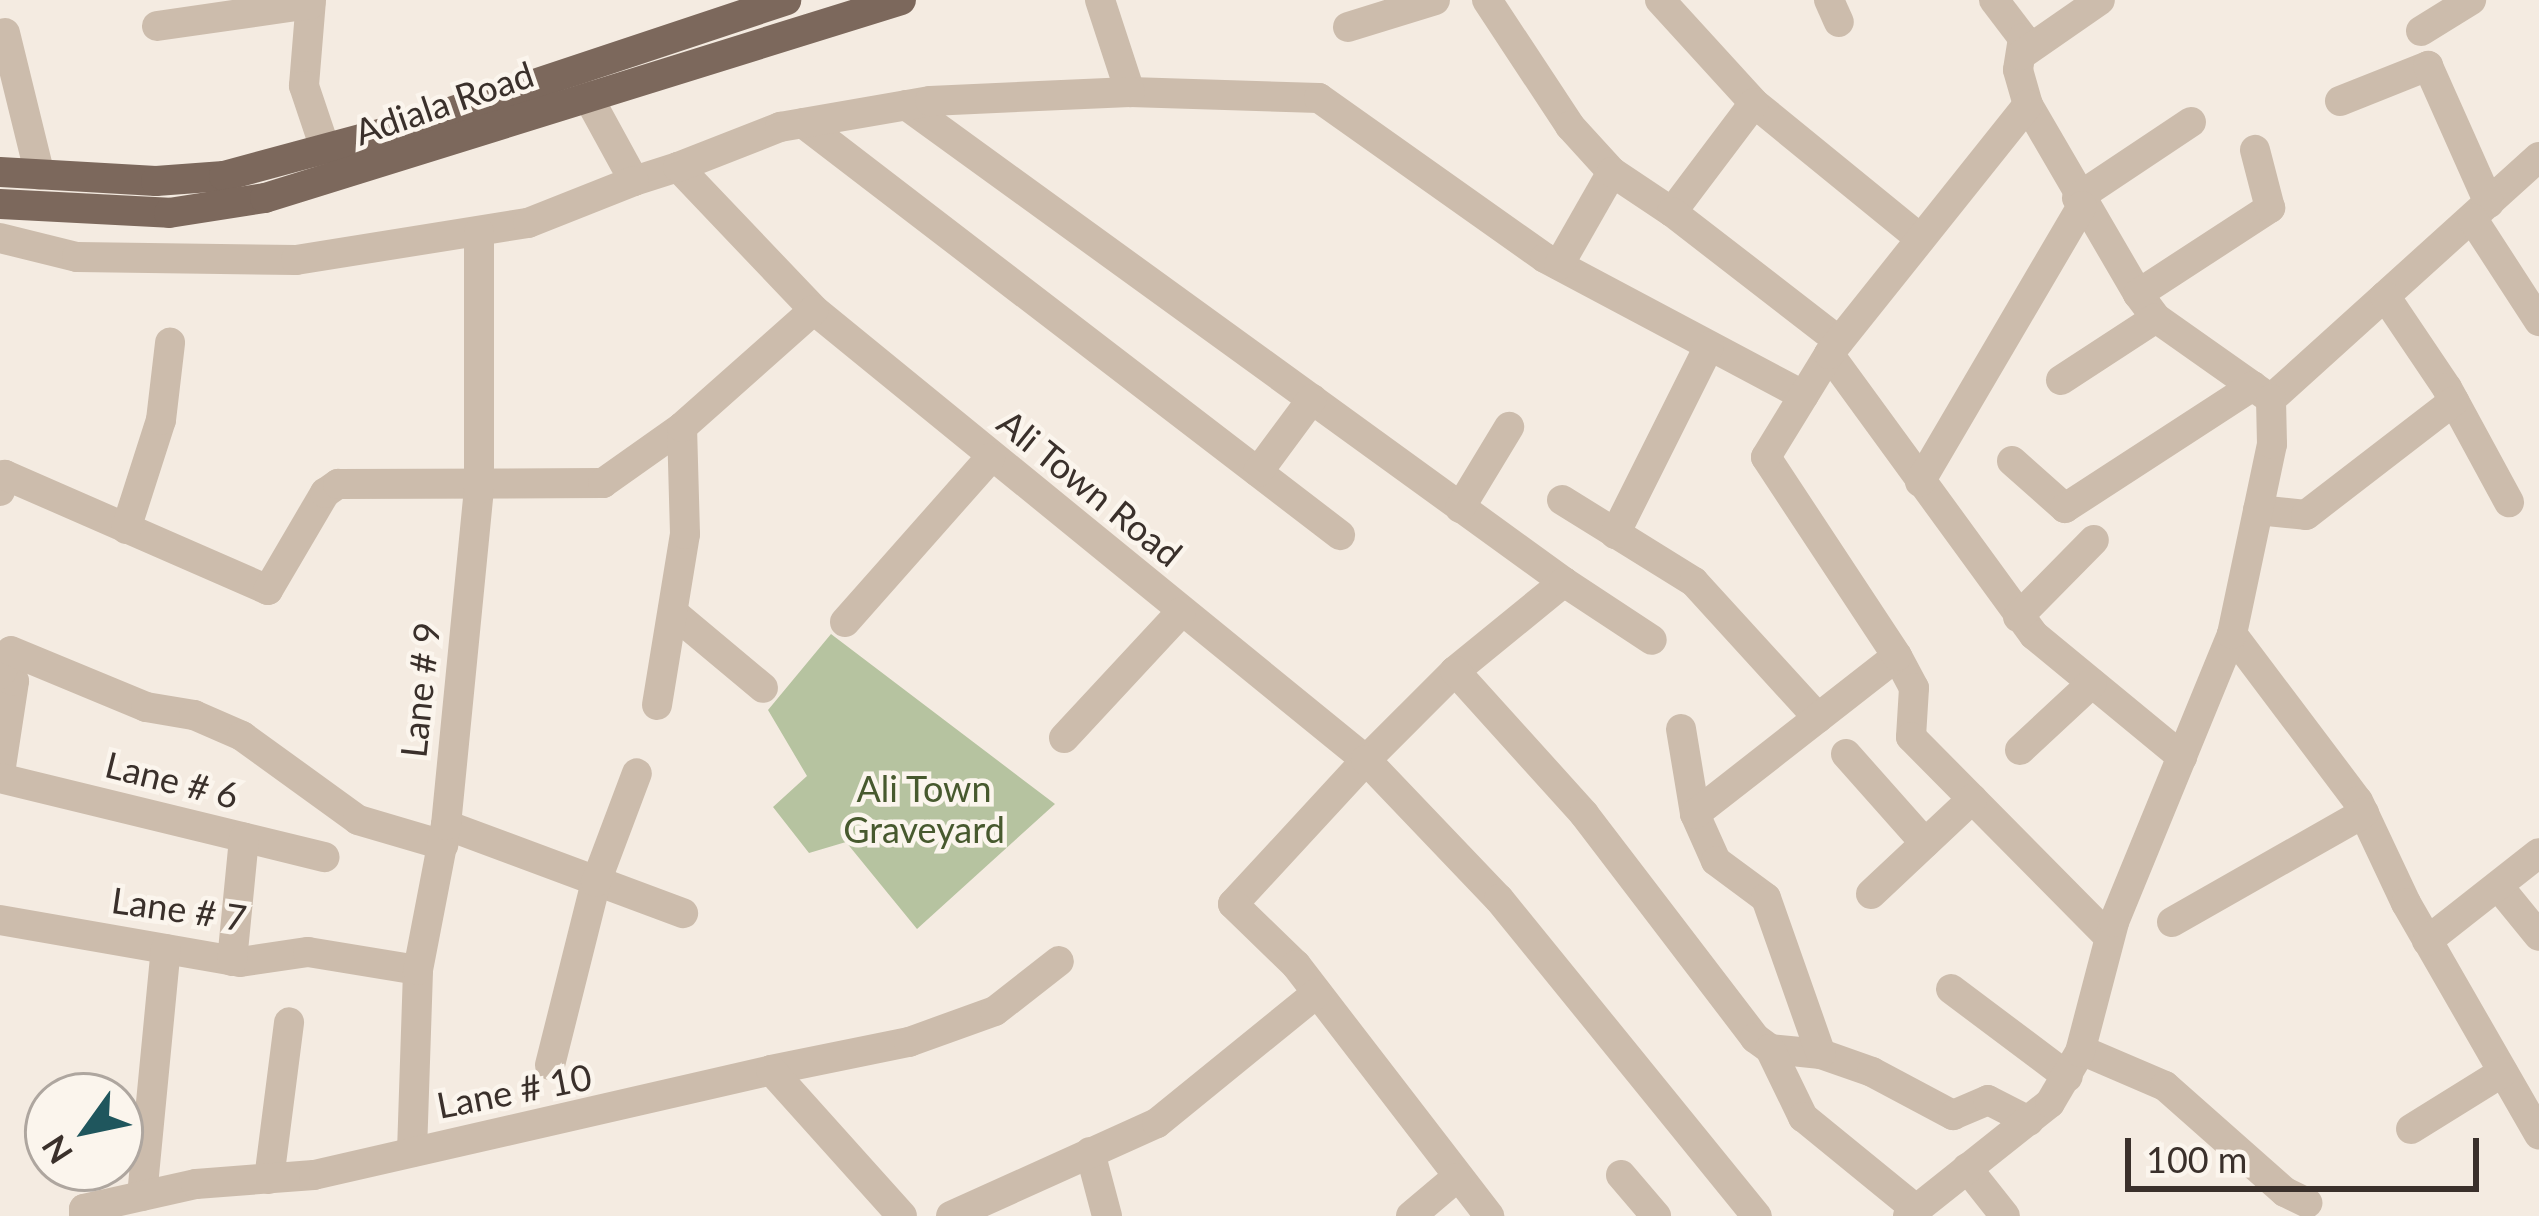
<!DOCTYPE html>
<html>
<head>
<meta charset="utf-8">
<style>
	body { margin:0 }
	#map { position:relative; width:2539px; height:1216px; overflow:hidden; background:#f4ebe1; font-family:Lato,sans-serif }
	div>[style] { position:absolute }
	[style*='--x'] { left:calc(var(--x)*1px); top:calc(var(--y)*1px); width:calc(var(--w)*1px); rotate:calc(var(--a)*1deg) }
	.green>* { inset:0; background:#b6c3a0 }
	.minor>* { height:30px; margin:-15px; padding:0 15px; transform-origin:15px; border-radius:15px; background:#ccbcac }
	.major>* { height:30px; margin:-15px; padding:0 15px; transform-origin:15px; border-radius:15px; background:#7c685c }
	span { translate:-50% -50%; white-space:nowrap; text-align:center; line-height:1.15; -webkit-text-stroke:9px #fbf5ed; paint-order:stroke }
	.street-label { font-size:36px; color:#3a302b }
	.park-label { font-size:36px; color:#47592e }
	.north { position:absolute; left:24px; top:1072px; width:120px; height:120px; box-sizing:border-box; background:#fbf5ed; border:3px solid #aea69f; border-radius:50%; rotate:237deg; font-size:33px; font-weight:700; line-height:48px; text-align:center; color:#3a302b }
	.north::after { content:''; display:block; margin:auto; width:42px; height:54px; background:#1f565d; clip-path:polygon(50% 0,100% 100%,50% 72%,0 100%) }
	.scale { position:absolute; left:2125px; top:1138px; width:354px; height:54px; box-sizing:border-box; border:6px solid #3a302b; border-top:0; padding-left:15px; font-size:36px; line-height:42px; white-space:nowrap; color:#3a302b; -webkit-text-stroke:9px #fbf5ed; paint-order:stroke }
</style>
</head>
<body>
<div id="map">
	<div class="green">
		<div style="clip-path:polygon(831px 634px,1055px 804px,917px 929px,846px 842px,809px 853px,773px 807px,807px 776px,768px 710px)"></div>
	</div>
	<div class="minor">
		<div style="--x:311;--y:0;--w:86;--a:94.7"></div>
		<div style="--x:304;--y:86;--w:88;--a:71.4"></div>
		<div style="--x:1100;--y:0;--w:97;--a:71.9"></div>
		<div style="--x:1130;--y:92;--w:189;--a:1.8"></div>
		<div style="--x:1319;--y:98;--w:277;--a:35.3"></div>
		<div style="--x:1545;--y:258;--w:293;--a:28"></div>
		<div style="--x:1487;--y:0;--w:151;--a:56.6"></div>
		<div style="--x:1570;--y:126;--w:62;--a:47.6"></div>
		<div style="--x:1612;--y:172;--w:107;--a:119.7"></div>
		<div style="--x:1660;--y:0;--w:139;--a:47.6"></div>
		<div style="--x:1754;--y:103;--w:215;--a:39.2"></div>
		<div style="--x:1829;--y:0;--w:24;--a:66"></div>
		<div style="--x:1994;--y:0;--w:48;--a:52.7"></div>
		<div style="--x:2023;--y:38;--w:32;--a:99"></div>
		<div style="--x:2018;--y:70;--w:36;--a:74"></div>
		<div style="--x:2028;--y:105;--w:219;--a:59.8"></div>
		<div style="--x:2138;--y:294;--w:30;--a:53"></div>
		<div style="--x:2156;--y:318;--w:141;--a:35.2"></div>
		<div style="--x:2271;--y:399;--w:361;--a:-42.1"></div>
		<div style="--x:157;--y:26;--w:155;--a:-8.2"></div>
		<div style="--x:1348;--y:27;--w:91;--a:-17.2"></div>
		<div style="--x:2421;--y:31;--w:59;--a:-31.8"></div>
		<div style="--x:5;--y:33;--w:146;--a:76.2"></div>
		<div style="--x:2021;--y:55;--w:96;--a:-34.8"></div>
		<div style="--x:587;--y:95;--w:98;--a:61.3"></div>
		<div style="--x:634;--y:181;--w:46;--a:-17.7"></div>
		<div style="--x:678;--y:167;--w:197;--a:46.4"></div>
		<div style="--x:814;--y:310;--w:712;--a:39.19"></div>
		<div style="--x:1366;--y:760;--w:196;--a:132.7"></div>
		<div style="--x:1233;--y:904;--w:88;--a:44.1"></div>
		<div style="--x:1296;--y:965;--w:317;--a:52.4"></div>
		<div style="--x:2340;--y:101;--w:95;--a:-21.7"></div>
		<div style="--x:2428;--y:66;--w:150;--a:66"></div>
		<div style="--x:906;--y:105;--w:813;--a:35.94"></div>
		<div style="--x:1564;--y:582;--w:141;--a:140.8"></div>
		<div style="--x:1455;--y:671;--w:126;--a:135"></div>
		<div style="--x:1366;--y:760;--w:192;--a:46.3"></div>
		<div style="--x:1499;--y:899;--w:409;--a:50.9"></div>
		<div style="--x:803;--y:123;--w:677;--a:37.5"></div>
		<div style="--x:678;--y:167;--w:110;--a:-21.4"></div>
		<div style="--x:780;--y:127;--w:152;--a:-9.8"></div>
		<div style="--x:930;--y:101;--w:200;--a:-2.6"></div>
		<div style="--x:1612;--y:172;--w:72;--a:33.7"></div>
		<div style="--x:1672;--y:212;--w:136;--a:-53"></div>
		<div style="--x:2077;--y:198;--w:137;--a:-33.7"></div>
		<div style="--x:1672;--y:212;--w:211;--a:37.7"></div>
		<div style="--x:2472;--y:218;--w:123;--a:57"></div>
		<div style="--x:0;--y:238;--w:79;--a:13.9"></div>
		<div style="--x:77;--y:257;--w:219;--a:0.8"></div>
		<div style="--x:296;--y:260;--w:235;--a:-9.1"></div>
		<div style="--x:528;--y:223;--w:114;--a:-21.6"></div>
		<div style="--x:2138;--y:294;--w:158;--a:-33.1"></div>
		<div style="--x:2270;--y:208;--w:60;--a:-104.5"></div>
		<div style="--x:2385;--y:296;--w:111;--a:56"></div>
		<div style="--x:2447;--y:388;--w:130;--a:61.5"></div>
		<div style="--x:1829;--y:354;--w:348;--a:53.9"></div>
		<div style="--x:2034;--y:635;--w:192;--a:39.5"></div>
		<div style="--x:2061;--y:380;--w:113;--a:-33.1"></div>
		<div style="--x:2012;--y:461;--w:71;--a:41.6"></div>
		<div style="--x:2065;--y:508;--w:224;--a:-33"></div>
		<div style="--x:1258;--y:472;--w:91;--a:-53.5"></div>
		<div style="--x:1920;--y:482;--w:320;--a:-59.6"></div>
		<div style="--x:0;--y:491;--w:17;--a:-73"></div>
		<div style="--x:5;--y:475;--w:287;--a:23.6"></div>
		<div style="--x:268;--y:590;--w:113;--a:-59.6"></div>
		<div style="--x:325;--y:493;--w:16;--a:-35"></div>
		<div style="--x:338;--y:484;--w:265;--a:-0.2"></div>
		<div style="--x:603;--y:483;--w:97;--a:-35.3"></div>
		<div style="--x:1562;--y:500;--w:155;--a:31.8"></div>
		<div style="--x:1694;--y:582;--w:184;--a:47.6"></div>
		<div style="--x:1460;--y:508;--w:95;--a:-58.8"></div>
		<div style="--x:2258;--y:510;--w:48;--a:5.9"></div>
		<div style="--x:2306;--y:515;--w:187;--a:-37.6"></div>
		<div style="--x:126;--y:529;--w:114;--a:-72.2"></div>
		<div style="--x:161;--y:420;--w:78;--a:-83.3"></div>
		<div style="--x:1615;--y:534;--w:210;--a:-63.4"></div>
		<div style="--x:1564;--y:582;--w:105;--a:33.4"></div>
		<div style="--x:677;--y:616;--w:112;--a:39.9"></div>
		<div style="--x:2018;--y:617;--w:108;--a:-45.4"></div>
		<div style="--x:845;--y:622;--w:219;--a:-48.5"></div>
		<div style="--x:2232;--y:634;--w:209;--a:53"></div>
		<div style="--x:2358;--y:801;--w:113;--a:64.8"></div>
		<div style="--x:2406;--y:903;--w:267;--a:60.1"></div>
		<div style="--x:1897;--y:656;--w:36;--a:62"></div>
		<div style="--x:1914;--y:688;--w:49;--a:93.5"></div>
		<div style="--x:1911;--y:737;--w:281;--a:45.3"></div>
		<div style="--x:1455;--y:671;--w:193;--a:47.9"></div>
		<div style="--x:1584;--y:814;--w:282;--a:52.6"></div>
		<div style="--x:1755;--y:1038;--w:19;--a:36"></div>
		<div style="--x:1770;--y:1049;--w:51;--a:5.6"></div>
		<div style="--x:1821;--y:1054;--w:54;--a:19.4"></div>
		<div style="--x:1872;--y:1072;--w:92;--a:28"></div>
		<div style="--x:1953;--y:1115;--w:38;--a:-23"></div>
		<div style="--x:1988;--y:1100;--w:46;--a:27.1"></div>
		<div style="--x:657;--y:705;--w:173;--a:-80.7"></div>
		<div style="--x:685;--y:534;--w:107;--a:-91.6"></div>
		<div style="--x:682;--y:427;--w:176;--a:-41.6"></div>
		<div style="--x:1681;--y:729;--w:86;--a:80.6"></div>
		<div style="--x:1695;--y:814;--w:51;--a:65.9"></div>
		<div style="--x:1716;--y:861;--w:62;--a:36.5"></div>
		<div style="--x:1766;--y:898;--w:165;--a:70.6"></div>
		<div style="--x:1064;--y:738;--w:172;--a:-47.1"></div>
		<div style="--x:2020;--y:750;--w:98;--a:-42.9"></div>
		<div style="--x:1846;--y:754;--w:119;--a:48.4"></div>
		<div style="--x:0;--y:773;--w:93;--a:-81.3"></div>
		<div style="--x:14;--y:681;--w:16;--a:-153"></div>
		<div style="--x:0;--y:674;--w:25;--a:-64"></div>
		<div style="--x:11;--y:651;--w:146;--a:22.5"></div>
		<div style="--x:146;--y:707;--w:49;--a:9.5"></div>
		<div style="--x:194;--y:715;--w:52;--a:23.6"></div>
		<div style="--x:242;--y:736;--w:143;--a:35.9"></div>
		<div style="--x:358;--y:820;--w:89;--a:16.4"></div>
		<div style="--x:0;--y:778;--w:334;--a:13.7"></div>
		<div style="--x:1695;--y:814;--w:256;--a:-38"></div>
		<div style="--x:1897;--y:656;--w:238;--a:-123.4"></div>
		<div style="--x:1766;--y:457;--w:121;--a:-58.5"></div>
		<div style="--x:1829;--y:354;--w:319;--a:-51.4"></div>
		<div style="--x:446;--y:825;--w:253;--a:20.4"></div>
		<div style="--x:2499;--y:887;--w:63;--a:50.8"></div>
		<div style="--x:1871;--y:894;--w:139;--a:-43.2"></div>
		<div style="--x:0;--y:920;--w:244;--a:9.9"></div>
		<div style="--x:240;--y:962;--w:69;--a:-8.4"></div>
		<div style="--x:308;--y:952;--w:111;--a:9.3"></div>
		<div style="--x:2172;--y:922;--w:221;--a:-29.6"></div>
		<div style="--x:2427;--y:941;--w:142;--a:-38.2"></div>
		<div style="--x:232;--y:961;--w:124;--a:-84.4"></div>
		<div style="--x:1951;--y:989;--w:146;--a:36.9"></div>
		<div style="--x:1770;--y:1049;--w:76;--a:64.1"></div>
		<div style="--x:1803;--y:1117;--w:146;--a:39.2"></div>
		<div style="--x:2081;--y:1050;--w:91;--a:23.2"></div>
		<div style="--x:2165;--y:1086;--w:160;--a:41.5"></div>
		<div style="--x:2285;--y:1192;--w:25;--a:26"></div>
		<div style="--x:550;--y:1065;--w:189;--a:-75.9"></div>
		<div style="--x:596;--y:882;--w:116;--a:-69.4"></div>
		<div style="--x:771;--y:1070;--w:141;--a:-11.5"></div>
		<div style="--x:909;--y:1042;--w:91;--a:-19.8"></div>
		<div style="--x:995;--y:1011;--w:81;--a:-38"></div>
		<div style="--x:2411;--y:1129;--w:108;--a:-31.8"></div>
		<div style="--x:412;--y:1152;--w:182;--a:-88.1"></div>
		<div style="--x:418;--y:970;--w:148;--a:-79.1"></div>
		<div style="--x:446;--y:825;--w:338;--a:-84.4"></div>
		<div style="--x:479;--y:489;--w:257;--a:-90"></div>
		<div style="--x:1090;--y:1152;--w:66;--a:75.1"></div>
		<div style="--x:1967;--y:1168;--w:61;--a:51.6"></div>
		<div style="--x:1621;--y:1175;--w:54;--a:49.5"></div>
		<div style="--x:269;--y:1179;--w:158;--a:-82.7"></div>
		<div style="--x:142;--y:1196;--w:248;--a:-84.5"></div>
		<div style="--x:84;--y:1216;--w:7;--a:-90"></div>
		<div style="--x:84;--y:1209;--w:115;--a:-12.6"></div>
		<div style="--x:196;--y:1184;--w:118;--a:-4.4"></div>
		<div style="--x:314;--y:1175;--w:469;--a:-12.9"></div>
		<div style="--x:771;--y:1070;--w:196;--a:48.1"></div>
		<div style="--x:951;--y:1216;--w:226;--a:-24.3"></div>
		<div style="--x:1157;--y:1123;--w:206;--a:-39.1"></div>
		<div style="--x:1411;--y:1216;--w:59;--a:-40.2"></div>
		<div style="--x:1908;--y:1216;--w:181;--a:-38.5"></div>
		<div style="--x:2050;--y:1103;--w:59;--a:-59.5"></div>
		<div style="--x:2080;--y:1052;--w:134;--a:-75.3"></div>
		<div style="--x:2114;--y:922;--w:311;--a:-67.7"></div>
		<div style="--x:2232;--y:634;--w:194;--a:-78.1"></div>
		<div style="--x:2272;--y:444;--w:45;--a:-91.3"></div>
	</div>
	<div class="major">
		<div style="--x:0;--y:172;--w:156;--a:3.3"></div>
		<div style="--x:156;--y:181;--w:68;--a:-4.2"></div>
		<div style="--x:224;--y:176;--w:184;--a:-15.1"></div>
		<div style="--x:402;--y:128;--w:405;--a:-18.4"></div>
		<div style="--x:0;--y:204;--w:169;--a:3"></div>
		<div style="--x:169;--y:213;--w:97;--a:-8.9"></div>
		<div style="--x:265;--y:198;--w:666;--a:-17.29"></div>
	</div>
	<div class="street-label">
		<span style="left:444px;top:103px;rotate:-19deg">Adiala Road</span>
		<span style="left:1090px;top:488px;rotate:39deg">Ali Town Road</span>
		<span style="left:420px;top:690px;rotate:-84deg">Lane # 9</span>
		<span style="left:172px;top:780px;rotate:14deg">Lane # 6</span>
		<span style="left:179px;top:909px;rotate:8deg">Lane # 7</span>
		<span style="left:514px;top:1091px;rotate:-11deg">Lane # 10</span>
	</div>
	<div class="park-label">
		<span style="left:924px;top:809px">Ali Town<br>Graveyard</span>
	</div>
	<div class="north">N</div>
	<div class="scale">100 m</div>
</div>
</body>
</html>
